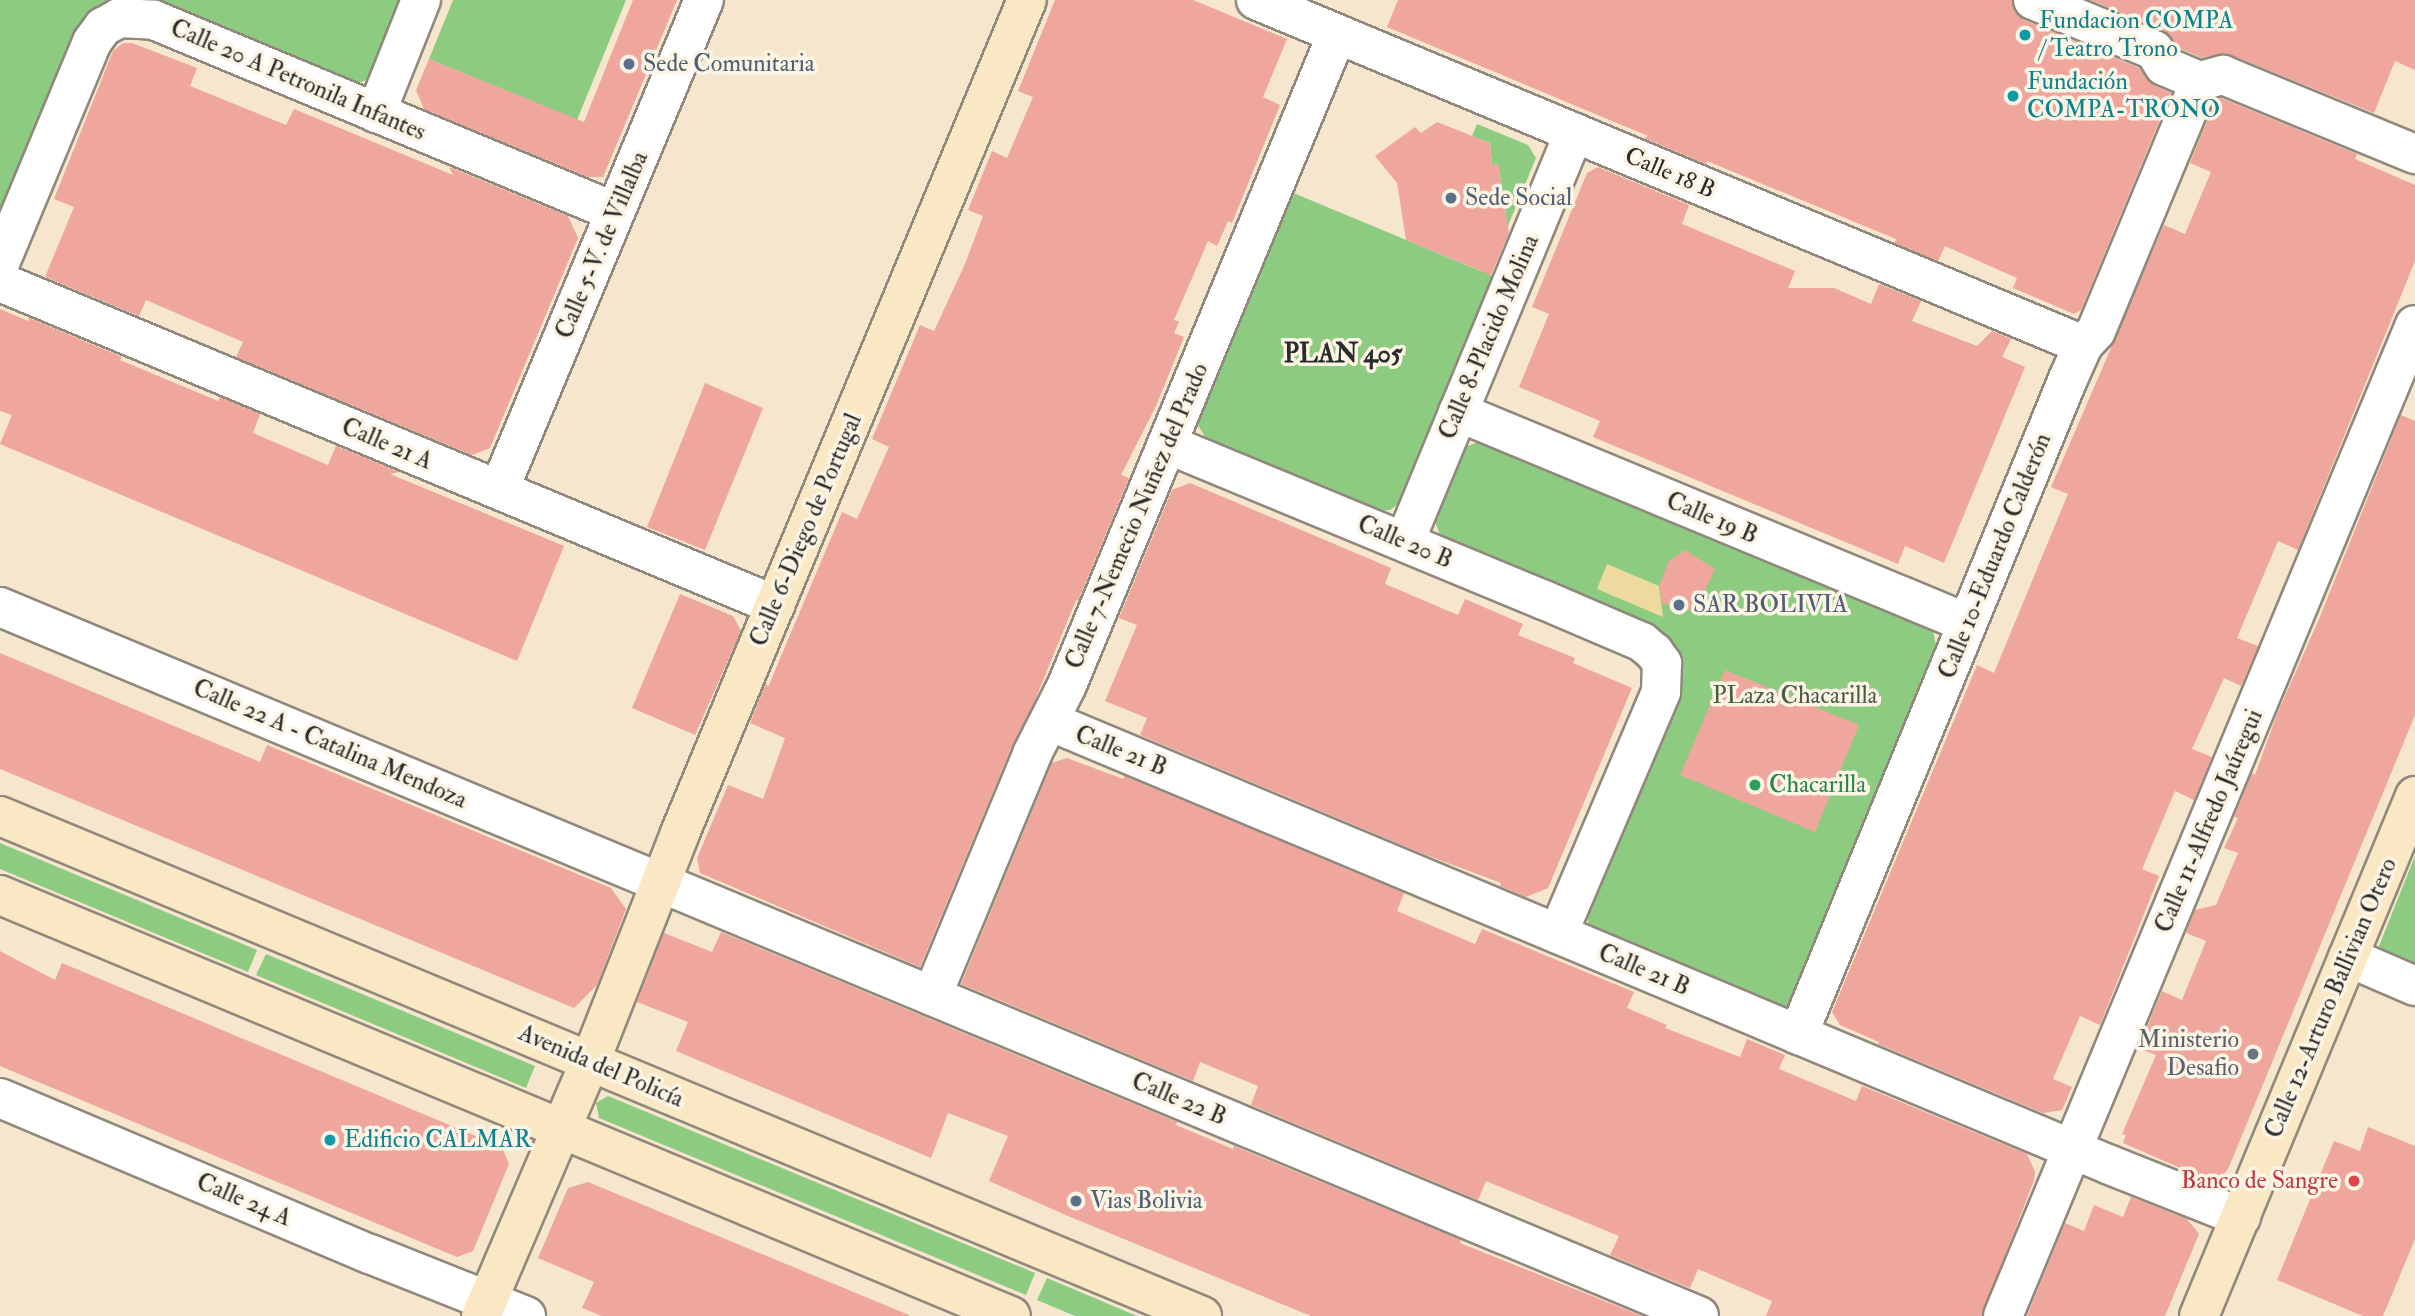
<!DOCTYPE html>
<html>
<head>
<meta charset="utf-8">
<style>
	body { margin:0 }
	#map { position:relative; width:2415px; height:1316px; overflow:hidden; background:#f6e6cd; font-family:"IM FELL Double Pica",serif }
	div>[style] { position:absolute }
	[style*='--x'] { left:calc(var(--x)*1px); top:calc(var(--y)*1px); width:calc(var(--w)*1px); rotate:calc(var(--a)*1deg) }
	.green>* { inset:0; background:#8dcb81 }
	.sand>* { inset:0; background:#eeda9e }
	.building>* { inset:0; background:#eea69d }
	.roads { filter:drop-shadow(2px 0 #90887c) drop-shadow(-2px 0 #90887c) drop-shadow(0 2px #90887c) drop-shadow(0 -2px #90887c) }
	.street>* { height:38px; margin:-19px; padding:0 19px; transform-origin:19px; border-radius:19px; background:#fff }
	.secondary>* { height:38px; margin:-19px; padding:0 19px; transform-origin:19px; border-radius:19px; background:#fae7c3 }
	.dots>* { width:19px; height:19px; translate:-50% -50%; box-sizing:border-box; border:4px solid #fcf5e5; border-radius:50% }
	span { translate:-50% -50%; white-space:nowrap; text-align:center; line-height:1.15; -webkit-text-stroke:7px #fcf5e5; paint-order:stroke }
	.culture-label { font-size:24px; color:#0d838f }
	.left { translate:0 -50%; text-align:left }
	.service-label { font-size:24px; color:#4e5e75 }
	.street-label { font-size:24px; color:#2b2b2b }
	.park-label { font-size:24px; color:#485b45 }
	.leisure-label { font-size:24px; color:#27864d }
	.worship-label { font-size:24px; color:#5b616d }
	.right { translate:-100% -50%; text-align:right }
	.health-label { font-size:24px; color:#be3a42 }
	.neighbourhood-label { font-size:26px; color:#2b2b2b; font-weight:700 }
</style>
</head>
<body>
<div id="map">
	<div class="green">
		<div style="clip-path:polygon(0 0,114px 0,92px 12px,79px 27px,0 217px)"></div>
		<div style="clip-path:polygon(149px 0,402px 0,370px 79px,355px 84px)"></div>
		<div style="clip-path:polygon(453px 0,626px 0,577px 120px,429px 59px)"></div>
		<div style="clip-path:polygon(1477px 124px,1528px 145px,1536px 158px,1488px 274px,1496px 278px,1401px 502px,1390px 510px,1377px 511px,1206px 438px,1197px 424px,1198px 415px,1291px 192px,1483px 272px,1506px 212px,1498px 164px,1492px 165px,1490px 143px,1472px 136px)"></div>
		<div style="clip-path:polygon(1479px 442px,1487px 442px,1933px 631px,1937px 650px,1792px 1003px,1786px 1008px,1781px 1009px,1589px 928px,1587px 916px,1680px 689px,1681px 667px,1668px 640px,1649px 625px,1440px 535px,1434px 519px,1464px 447px)"></div>
		<div style="clip-path:polygon(0 843px,257px 950px,248px 972px,0 869px)"></div>
		<div style="clip-path:polygon(2415px 856px,2415px 973px,2380px 952px,2379px 946px)"></div>
		<div style="clip-path:polygon(266px 954px,535px 1066px,526px 1088px,256px 975px)"></div>
		<div style="clip-path:polygon(608px 1096px,1035px 1273px,1026px 1295px,599px 1118px,596px 1103px)"></div>
		<div style="clip-path:polygon(1047px 1278px,1137px 1316px,1075px 1316px,1037px 1300px)"></div>
	</div>
	<div class="sand">
		<div style="clip-path:polygon(1607px 564px,1659px 586px,1663px 617px,1597px 589px)"></div>
	</div>
	<div class="building">
		<div style="clip-path:polygon(633px 0,677px 0,603px 177px,588px 177px,424px 109px,416px 90px,429px 59px,584px 122px)"></div>
		<div style="clip-path:polygon(1055px 0,1193px 0,1287px 39px,1263px 97px,1280px 105px,1232px 223px,1228px 221px,1217px 246px,1208px 241px,1174px 320px,1179px 322px,1174px 333px,1184px 337px,1156px 406px,1121px 475px,1129px 478px,1078px 601px,1076px 600px,1033px 705px,1012px 746px,920px 967px,700px 873px,697px 858px,728px 785px,763px 799px,785px 738px,750px 723px,766px 683px,768px 687px,842px 512px,857px 519px,889px 447px,872px 439px,920px 325px,934px 331px,965px 264px,983px 216px,968px 210px,992px 151px,1007px 158px,1033px 97px,1018px 91px)"></div>
		<div style="clip-path:polygon(1398px 0,2012px 0,2015px 13px,2024px 20px,2139px 68px,2155px 86px,2171px 93px,2081px 310px,2074px 314px,2013px 288px,2017px 278px,1945px 246px,1938px 261px,1895px 243px,1896px 239px,1707px 161px,1706px 164px,1644px 138px,1648px 136px,1387px 27px)"></div>
		<div style="clip-path:polygon(2090px 0,2415px 0,2415px 70px,2395px 61px,2374px 113px,2231px 55px,2202px 58px,2179px 48px,2164px 30px)"></div>
		<div style="clip-path:polygon(123px 43px,132px 43px,197px 68px,190px 86px,286px 125px,294px 109px,453px 175px,449px 167px,568px 216px,578px 238px,490px 448px,472px 455px,236px 357px,243px 342px,146px 300px,139px 316px,45px 277px,74px 207px,54px 199px,113px 51px)"></div>
		<div style="clip-path:polygon(2221px 98px,2357px 154px,2355px 159px,2415px 185px,2415px 261px,2298px 550px,2278px 541px,2237px 638px,2258px 646px,2241px 686px,2224px 678px,2192px 749px,2212px 757px,2194px 800px,2175px 791px,2142px 869px,2159px 876px,2100px 1025px,2080px 1016px,2053px 1079px,2072px 1087px,2062px 1110px,2043px 1113px,1878px 1044px,1879px 1042px,1840px 1025px,1832px 1012px,1977px 665px,1994px 673px,2068px 494px,2051px 487px,2164px 225px,2185px 234px,2211px 172px,2190px 163px,2216px 99px)"></div>
		<div style="clip-path:polygon(1437px 122px,1490px 143px,1492px 165px,1498px 164px,1509px 233px,1491px 275px,1406px 240px,1397px 183px,1375px 156px,1415px 127px,1421px 133px)"></div>
		<div style="clip-path:polygon(1598px 167px,1689px 205px,1682px 224px,1795px 271px,1788px 288px,1834px 288px,1871px 304px,1879px 284px,1921px 301px,1912px 321px,1977px 346px,1992px 331px,2011px 339px,2002px 357px,2025px 367px,1944px 563px,1905px 546px,1898px 564px,1593px 437px,1600px 421px,1519px 387px,1549px 314px,1532px 307px,1587px 173px)"></div>
		<div style="clip-path:polygon(0 309px,28px 321px,29px 318px,122px 357px,120px 360px,218px 401px,220px 397px,260px 414px,253px 433px,328px 465px,336px 446px,399px 472px,390px 474px,564px 546px,517px 661px,0 444px,12px 415px,0 411px)"></div>
		<div style="clip-path:polygon(705px 383px,763px 408px,705px 550px,647px 527px)"></div>
		<div style="clip-path:polygon(2401px 415px,2415px 421px,2415px 715px,2229px 1167px,2223px 1176px,2210px 1181px,2123px 1143px,2126px 1135px,2122px 1134px,2156px 1055px,2140px 1049px,2141px 1041px,2162px 991px,2182px 1000px,2206px 941px,2186px 933px,2195px 910px,2216px 905px,2238px 853px,2224px 848px,2238px 818px,2234px 817px,2252px 773px,2255px 775px,2277px 714px,2319px 619px)"></div>
		<div style="clip-path:polygon(1190px 483px,1391px 568px,1385px 584px,1458px 615px,1465px 599px,1523px 624px,1518px 635px,1575px 658px,1573px 663px,1632px 688px,1548px 888px,1526px 897px,1500px 886px,1501px 883px,1421px 853px,1140px 735px,1147px 718px,1105px 701px,1137px 625px,1119px 618px,1172px 490px)"></div>
		<div style="clip-path:polygon(1685px 550px,1715px 569px,1695px 611px,1662px 603px,1659px 586px,1669px 561px)"></div>
		<div style="clip-path:polygon(680px 594px,733px 616px,741px 631px,695px 735px,632px 708px)"></div>
		<div style="clip-path:polygon(0 653px,260px 762px,267px 745px,611px 888px,626px 909px,597px 985px,574px 1008px,0 769px)"></div>
		<div style="clip-path:polygon(1725px 670px,1859px 725px,1815px 832px,1680px 775px)"></div>
		<div style="clip-path:polygon(1067px 758px,1123px 779px,1124px 776px,1404px 893px,1397px 911px,1475px 944px,1482px 929px,1634px 992px,1627px 1008px,1667px 1025px,1665px 1028px,1740px 1057px,1747px 1039px,1785px 1055px,1779px 1069px,1856px 1101px,1862px 1086px,2027px 1154px,2035px 1172px,2034px 1180px,1982px 1316px,1766px 1316px,1772px 1301px,1698px 1269px,1690px 1288px,1610px 1255px,1619px 1236px,1486px 1181px,1478px 1200px,1251px 1105px,1258px 1086px,1200px 1062px,1193px 1081px,961px 984px,1052px 763px)"></div>
		<div style="clip-path:polygon(721px 932px,1177px 1122px,1176px 1125px,1233px 1149px,1234px 1146px,1461px 1240px,1460px 1243px,1642px 1316px,1311px 1316px,1068px 1216px,989px 1181px,1008px 1136px,948px 1113px,931px 1158px,676px 1051px,688px 1022px,637px 1002px,664px 933px,712px 952px)"></div>
		<div style="clip-path:polygon(0 951px,55px 980px,62px 963px,502px 1147px,509px 1164px,473px 1251px,457px 1257px,0 1066px)"></div>
		<div style="clip-path:polygon(2368px 1127px,2415px 1146px,2415px 1239px,2383px 1316px,2363px 1316px,2277px 1280px,2334px 1141px,2360px 1151px)"></div>
		<div style="clip-path:polygon(588px 1182px,909px 1315px,909px 1316px,602px 1316px,582px 1308px,594px 1282px,538px 1258px,568px 1188px)"></div>
		<div style="clip-path:polygon(2131px 1197px,2187px 1219px,2199px 1234px,2165px 1316px,2027px 1316px,2065px 1223px,2084px 1231px,2094px 1205px,2123px 1217px)"></div>
	</div>
	<div class="roads">
		<div class="street">
			<div style="--x:1256;--y:0;--w:896;--a:22.64"></div>
			<div style="--x:2033;--y:0;--w:131;--a:22.5"></div>
			<div style="--x:2154;--y:50;--w:19;--a:58"></div>
			<div style="--x:2164;--y:66;--w:39;--a:23"></div>
			<div style="--x:2200;--y:81;--w:24;--a:-15"></div>
			<div style="--x:2223;--y:75;--w:208;--a:22.4"></div>
			<div style="--x:376;--y:113;--w:122;--a:-68.3"></div>
			<div style="--x:0;--y:263;--w:239;--a:-67.4"></div>
			<div style="--x:92;--y:42;--w:19;--a:-54"></div>
			<div style="--x:103;--y:27;--w:18;--a:-29"></div>
			<div style="--x:119;--y:18;--w:35;--a:3"></div>
			<div style="--x:154;--y:20;--w:499;--a:22.6"></div>
			<div style="--x:0;--y:282;--w:840;--a:22.63"></div>
			<div style="--x:1458;--y:412;--w:551;--a:22.52"></div>
			<div style="--x:1167;--y:444;--w:408;--a:22.5"></div>
			<div style="--x:1544;--y:600;--w:107;--a:23.2"></div>
			<div style="--x:1642;--y:642;--w:16;--a:40"></div>
			<div style="--x:1654;--y:652;--w:14;--a:54"></div>
			<div style="--x:1662;--y:663;--w:29;--a:92"></div>
			<div style="--x:1661;--y:692;--w:263;--a:113.1"></div>
			<div style="--x:499;--y:490;--w:531;--a:-67.3"></div>
			<div style="--x:1405;--y:541;--w:442;--a:-67.5"></div>
			<div style="--x:0;--y:607;--w:1841;--a:22.65"></div>
			<div style="--x:1049;--y:721;--w:1150;--a:22.71"></div>
			<div style="--x:2110;--y:1165;--w:141;--a:21.7"></div>
			<div style="--x:2348;--y:957;--w:73;--a:23.4"></div>
			<div style="--x:932;--y:996;--w:262;--a:-67.5"></div>
			<div style="--x:1032;--y:754;--w:77;--a:-63.1"></div>
			<div style="--x:1067;--y:685;--w:705;--a:-67.47"></div>
			<div style="--x:1798;--y:1035;--w:709;--a:-67.63"></div>
			<div style="--x:2068;--y:379;--w:37;--a:-66"></div>
			<div style="--x:2083;--y:345;--w:19;--a:-47"></div>
			<div style="--x:2096;--y:331;--w:271;--a:-67.4"></div>
			<div style="--x:0;--y:1098;--w:402;--a:22.9"></div>
			<div style="--x:370;--y:1254;--w:168;--a:21.7"></div>
			<div style="--x:2003;--y:1316;--w:1073;--a:-67.43"></div>
		</div>
		<div class="secondary">
			<div style="--x:0;--y:816;--w:1302;--a:22.59"></div>
			<div style="--x:0;--y:895;--w:1095;--a:22.61"></div>
			<div style="--x:481;--y:1316;--w:276;--a:-66.8"></div>
			<div style="--x:590;--y:1062;--w:246;--a:-68.5"></div>
			<div style="--x:680;--y:833;--w:902;--a:-67.39"></div>
			<div style="--x:2199;--y:1316;--w:563;--a:-67.44"></div>
		</div>
	</div>
	<div class="dots">
		<div style="left:2025px;top:35px;background:#0f9aa8"></div>
		<div style="left:629px;top:64px;background:#5c6f8a"></div>
		<div style="left:2013px;top:96px;background:#0f9aa8"></div>
		<div style="left:1451px;top:198px;background:#5c6f8a"></div>
		<div style="left:1679px;top:605px;background:#5c6f8a"></div>
		<div style="left:1755px;top:785px;background:#2e9e5b"></div>
		<div style="left:2253px;top:1054px;background:#6b7280"></div>
		<div style="left:330px;top:1140px;background:#0f9aa8"></div>
		<div style="left:2354px;top:1181px;background:#e0444e"></div>
		<div style="left:1076px;top:1201px;background:#5c6f8a"></div>
	</div>
	<div class="culture-label">
		<span class="left" style="left:2039px;top:35px">Fundacion COMPA<br>/ Teatro Trono</span>
		<span class="left" style="left:2027px;top:96px">Fundación<br>COMPA-TRONO</span>
		<span class="left" style="left:344px;top:1140px">Edificio CALMAR</span>
	</div>
	<div class="service-label">
		<span class="left" style="left:643px;top:64px">Sede Comunitaria</span>
		<span class="left" style="left:1465px;top:198px">Sede Social</span>
		<span class="left" style="left:1693px;top:605px">SAR BOLIVIA</span>
		<span class="left" style="left:1090px;top:1201px">Vias Bolivia</span>
	</div>
	<div class="street-label">
		<span style="left:298px;top:80px;rotate:23deg">Calle 20 A Petronila Infantes</span>
		<span style="left:1670px;top:173px;rotate:23deg">Calle 18 B</span>
		<span style="left:602px;top:245px;rotate:-67deg">Calle 5-V. de Villalba</span>
		<span style="left:1489px;top:337px;rotate:-67deg">Calle 8-Placido Molina</span>
		<span style="left:387px;top:444px;rotate:23deg">Calle 21 A</span>
		<span style="left:1137px;top:516px;rotate:-67deg">Calle 7-Nemecio Nuñez del Prado</span>
		<span style="left:1712px;top:518px;rotate:23deg">Calle 19 B</span>
		<span style="left:806px;top:530px;rotate:-67deg">Calle 6-Diego de Portugal</span>
		<span style="left:1405px;top:542px;rotate:23deg">Calle 20 B</span>
		<span style="left:1995px;top:556px;rotate:-68deg">Calle 10-Eduardo Calderón</span>
		<span style="left:330px;top:744px;rotate:23deg">Calle 22 A - Catalina Mendoza</span>
		<span style="left:1121px;top:751px;rotate:22deg">Calle 21 B</span>
		<span style="left:2209px;top:821px;rotate:-67deg">Calle 11-Alfredo Jaúregui</span>
		<span style="left:1644px;top:970px;rotate:23deg">Calle 21 B</span>
		<span style="left:2331px;top:998px;rotate:-67deg">Calle 12-Arturo Ballivian Otero</span>
		<span style="left:601px;top:1066px;rotate:23deg">Avenida del Policía</span>
		<span style="left:1179px;top:1099px;rotate:23deg">Calle 22 B</span>
		<span style="left:244px;top:1200px;rotate:23deg">Calle 24 A</span>
	</div>
	<div class="park-label">
		<span style="left:1795px;top:696px">PLaza Chacarilla</span>
	</div>
	<div class="leisure-label">
		<span class="left" style="left:1769px;top:785px">Chacarilla</span>
	</div>
	<div class="worship-label">
		<span class="right" style="left:2239px;top:1054px">Ministerio<br>Desafio</span>
	</div>
	<div class="health-label">
		<span class="right" style="left:2338px;top:1181px">Banco de Sangre</span>
	</div>
	<div class="neighbourhood-label">
		<span style="left:1343px;top:355px">PLAN 405</span>
	</div>
</div>
</body>
</html>
